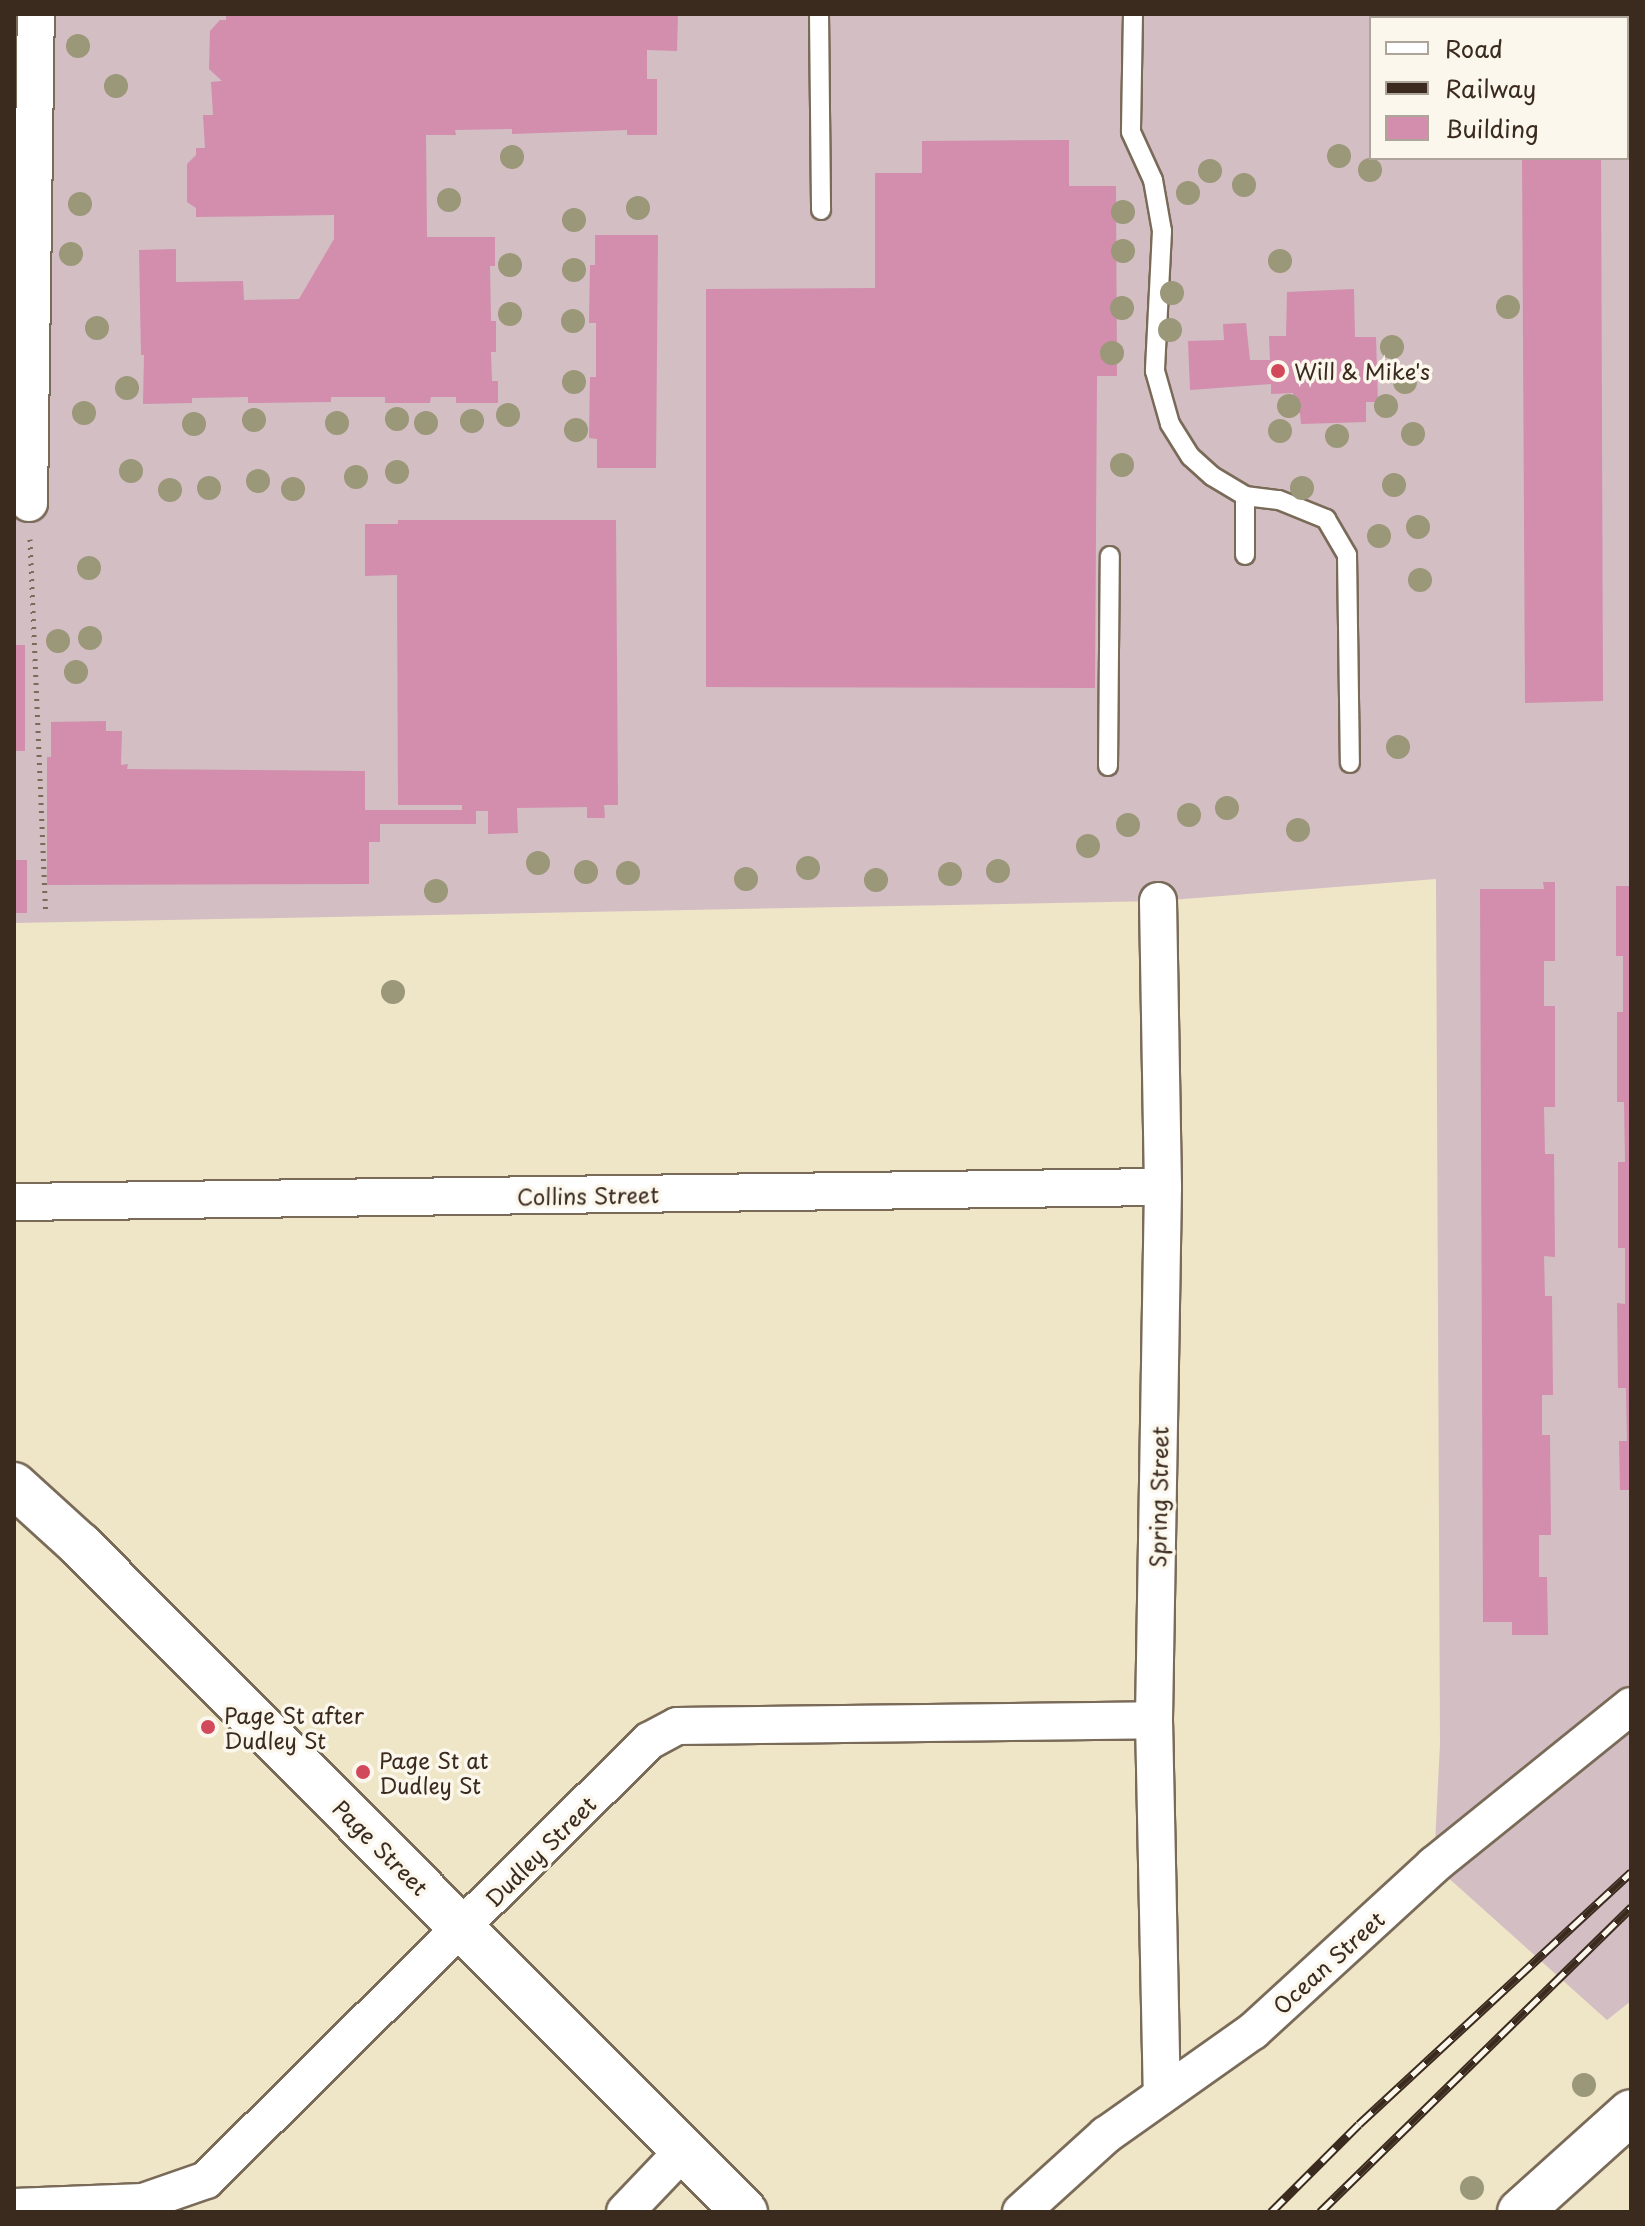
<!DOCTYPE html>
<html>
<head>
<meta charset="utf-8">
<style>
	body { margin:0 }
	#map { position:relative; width:1645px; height:2226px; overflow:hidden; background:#efe5c7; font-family:"Playpen Sans",sans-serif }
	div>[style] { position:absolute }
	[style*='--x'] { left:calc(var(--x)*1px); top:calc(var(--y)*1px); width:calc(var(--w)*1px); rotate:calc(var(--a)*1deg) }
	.industrial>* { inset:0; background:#d2bec3 }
	.building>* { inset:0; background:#d28eac }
	.path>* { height:5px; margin-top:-2.5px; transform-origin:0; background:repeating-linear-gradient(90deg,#7a6b59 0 2px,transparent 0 8px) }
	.roads { filter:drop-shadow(2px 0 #7a6b59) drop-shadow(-2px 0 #7a6b59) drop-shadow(0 2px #7a6b59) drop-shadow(0 -2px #7a6b59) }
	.lane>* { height:18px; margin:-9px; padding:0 9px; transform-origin:9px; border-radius:9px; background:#fff }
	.street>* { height:36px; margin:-18px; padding:0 18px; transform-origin:18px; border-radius:18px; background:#fff }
	.secondary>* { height:44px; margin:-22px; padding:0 22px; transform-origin:22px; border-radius:22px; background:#fff }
	.rail>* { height:9px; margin-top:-4.5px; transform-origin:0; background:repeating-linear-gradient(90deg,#fbf7ec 0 18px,#3b2a1e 0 36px); box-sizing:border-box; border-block:2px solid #3b2a1e }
	.trees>* { width:24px; height:24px; margin:-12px; border-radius:50%; background:#9b9779 }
	.dots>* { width:22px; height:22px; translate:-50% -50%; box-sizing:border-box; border:4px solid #fbf7ec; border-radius:50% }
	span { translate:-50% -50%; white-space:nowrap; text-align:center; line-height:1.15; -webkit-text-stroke:7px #fbf7ec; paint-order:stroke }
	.poi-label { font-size:22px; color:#3b2a1e }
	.left { translate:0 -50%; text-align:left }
	.street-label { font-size:22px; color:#3b2a1e }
	.frame { position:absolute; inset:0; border:16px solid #3b2a1e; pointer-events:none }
	.legend { position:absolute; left:1369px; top:16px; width:260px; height:144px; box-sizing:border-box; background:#fbf7ec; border:2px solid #aea59a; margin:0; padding:10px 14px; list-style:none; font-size:24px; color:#3b2a1e }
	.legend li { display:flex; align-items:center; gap:16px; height:40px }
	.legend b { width:40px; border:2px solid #aea59a }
</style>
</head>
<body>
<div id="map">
	<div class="industrial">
		<div style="clip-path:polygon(evenodd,14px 14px,1631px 14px,1631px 2001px,1607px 2020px,1434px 1865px,1440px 1744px,1436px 879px,1158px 901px,14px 923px,14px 14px,1371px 18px,1627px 18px,1627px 158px,1371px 158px,1371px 18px)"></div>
	</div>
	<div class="building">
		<div style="clip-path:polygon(226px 14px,678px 14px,677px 51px,647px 50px,647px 79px,657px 79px,657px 135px,627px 135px,627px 130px,512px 134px,512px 129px,455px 130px,456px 135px,426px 135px,427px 237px,495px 237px,495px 266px,490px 266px,491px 321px,496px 321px,496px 352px,491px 352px,492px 381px,498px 381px,498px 403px,456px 403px,456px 397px,431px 397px,430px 403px,385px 403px,385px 397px,331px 397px,331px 402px,248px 403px,248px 397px,192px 398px,192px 403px,143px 404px,144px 355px,141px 355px,139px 250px,176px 249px,176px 282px,243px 281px,244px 300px,299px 299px,334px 239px,334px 215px,196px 217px,196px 208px,187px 202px,187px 164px,196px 155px,196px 148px,205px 148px,203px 115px,213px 115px,211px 82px,222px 81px,209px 69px,210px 31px,220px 20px,226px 20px)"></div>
		<div style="clip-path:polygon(1517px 14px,1631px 14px,1631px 69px,1627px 69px,1627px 18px,1517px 18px)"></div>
		<div style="clip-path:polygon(1069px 140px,1069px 186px,1116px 186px,1117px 376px,1097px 376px,1095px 688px,706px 687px,706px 289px,875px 288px,875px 173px,922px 173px,922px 141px)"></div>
		<div style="clip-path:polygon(1522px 158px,1601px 158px,1603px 701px,1525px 703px)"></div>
		<div style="clip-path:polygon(595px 235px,658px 235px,656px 468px,597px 468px,597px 439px,589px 438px,590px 377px,596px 377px,596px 323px,589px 323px,590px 265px,595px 265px)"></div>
		<div style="clip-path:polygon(1354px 289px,1355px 337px,1376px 337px,1378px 402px,1366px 402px,1366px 422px,1301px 424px,1300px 413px,1294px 413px,1293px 393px,1271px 394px,1271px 384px,1190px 390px,1188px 341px,1224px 340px,1223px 324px,1246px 323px,1250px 360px,1270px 360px,1269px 336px,1286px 336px,1287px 292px)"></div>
		<div style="clip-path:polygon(398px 520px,616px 520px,618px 805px,604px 805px,605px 818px,587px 818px,587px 807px,517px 808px,518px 833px,488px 834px,488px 811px,476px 811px,476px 824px,380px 824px,380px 842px,369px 842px,369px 884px,47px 885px,47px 757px,51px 757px,51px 722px,106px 721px,106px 731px,122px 731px,121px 765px,128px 764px,127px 769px,365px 771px,365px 810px,462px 810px,462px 805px,398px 805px,397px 575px,365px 576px,365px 524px,398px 524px)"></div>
		<div style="clip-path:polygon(14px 645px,25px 645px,25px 751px,14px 751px)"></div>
		<div style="clip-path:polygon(14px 860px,27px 860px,27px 913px,14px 913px)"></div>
		<div style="clip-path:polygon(1543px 882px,1555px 882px,1555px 961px,1544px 961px,1544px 1006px,1555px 1006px,1555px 1107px,1544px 1107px,1545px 1154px,1554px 1154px,1555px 1257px,1544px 1256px,1545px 1296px,1552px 1296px,1553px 1395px,1542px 1395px,1542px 1435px,1550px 1435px,1551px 1535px,1539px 1535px,1539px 1577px,1547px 1577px,1548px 1635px,1512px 1635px,1512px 1622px,1483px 1622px,1480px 889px,1544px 889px)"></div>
		<div style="clip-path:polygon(1616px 886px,1631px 886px,1631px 1490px,1620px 1490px,1619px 1441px,1627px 1441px,1626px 1388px,1618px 1388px,1617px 1303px,1625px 1304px,1625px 1248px,1618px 1248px,1618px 1162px,1625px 1162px,1624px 1102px,1617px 1102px,1617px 1012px,1623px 1012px,1623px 956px,1616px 956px)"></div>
	</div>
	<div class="path">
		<div style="--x:30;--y:539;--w:375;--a:87.6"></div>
	</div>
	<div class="roads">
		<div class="lane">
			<div style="--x:819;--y:14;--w:196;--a:89.4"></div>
			<div style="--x:1133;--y:14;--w:118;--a:91"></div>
			<div style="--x:1131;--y:132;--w:53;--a:65.4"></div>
			<div style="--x:1153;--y:180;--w:52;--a:80"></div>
			<div style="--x:1162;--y:231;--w:140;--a:92.9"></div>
			<div style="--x:1155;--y:371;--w:55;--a:74.2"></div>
			<div style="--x:1170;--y:424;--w:39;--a:58"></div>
			<div style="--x:1191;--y:457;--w:28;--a:42"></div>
			<div style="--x:1212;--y:476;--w:39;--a:31"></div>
			<div style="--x:1245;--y:496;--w:34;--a:7"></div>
			<div style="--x:1279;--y:500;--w:51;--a:22"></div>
			<div style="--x:1326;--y:519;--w:42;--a:59.7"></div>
			<div style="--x:1347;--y:555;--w:208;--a:89.2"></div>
			<div style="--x:1245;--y:496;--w:59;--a:90"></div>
			<div style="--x:1108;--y:766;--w:210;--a:-89.5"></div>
		</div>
		<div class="street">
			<div style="--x:29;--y:503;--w:489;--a:-89.2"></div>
			<div style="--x:1158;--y:901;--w:286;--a:89"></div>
			<div style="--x:1163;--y:1187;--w:533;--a:90.97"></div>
			<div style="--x:1154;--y:1720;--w:373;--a:88.8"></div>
			<div style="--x:14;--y:1202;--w:1149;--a:-0.75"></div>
			<div style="--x:14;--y:2207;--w:129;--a:-2.2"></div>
			<div style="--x:143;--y:2202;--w:67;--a:-19.2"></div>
			<div style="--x:206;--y:2180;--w:624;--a:-44.74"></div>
			<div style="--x:649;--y:1741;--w:32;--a:-28"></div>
			<div style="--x:677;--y:1726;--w:477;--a:-0.7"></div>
			<div style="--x:625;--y:2212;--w:87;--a:-46.4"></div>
			<div style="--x:1021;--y:2212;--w:115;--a:-42.2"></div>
			<div style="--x:1106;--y:2135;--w:180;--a:-35.3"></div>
			<div style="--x:1253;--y:2031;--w:246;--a:-42.5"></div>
			<div style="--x:1434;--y:1865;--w:253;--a:-38.9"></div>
		</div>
		<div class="secondary">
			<div style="--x:14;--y:1485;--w:89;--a:42.3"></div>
			<div style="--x:80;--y:1545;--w:942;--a:45.09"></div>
			<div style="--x:1520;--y:2212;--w:149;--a:-42"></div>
		</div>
	</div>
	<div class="rail">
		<div style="--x:1271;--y:2212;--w:124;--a:-45"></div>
		<div style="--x:1359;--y:2124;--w:371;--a:-42.8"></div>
		<div style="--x:1320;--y:2212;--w:436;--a:-44.4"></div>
	</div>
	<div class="trees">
		<div style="left:78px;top:46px"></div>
		<div style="left:116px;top:86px"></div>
		<div style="left:1339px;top:156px"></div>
		<div style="left:512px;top:157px"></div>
		<div style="left:1370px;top:170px"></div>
		<div style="left:1210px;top:171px"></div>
		<div style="left:1244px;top:185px"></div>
		<div style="left:1188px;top:193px"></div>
		<div style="left:449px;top:200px"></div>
		<div style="left:80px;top:204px"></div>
		<div style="left:638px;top:208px"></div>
		<div style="left:1123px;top:212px"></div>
		<div style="left:574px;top:220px"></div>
		<div style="left:1123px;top:251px"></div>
		<div style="left:71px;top:254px"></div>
		<div style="left:1280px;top:261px"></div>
		<div style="left:510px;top:265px"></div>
		<div style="left:574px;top:270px"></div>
		<div style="left:1172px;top:293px"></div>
		<div style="left:1508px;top:307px"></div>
		<div style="left:1122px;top:308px"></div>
		<div style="left:510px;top:314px"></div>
		<div style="left:573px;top:321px"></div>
		<div style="left:97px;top:328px"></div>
		<div style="left:1170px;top:330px"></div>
		<div style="left:1392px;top:347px"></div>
		<div style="left:1112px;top:353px"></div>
		<div style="left:574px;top:382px"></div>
		<div style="left:1405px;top:382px"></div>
		<div style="left:127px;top:388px"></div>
		<div style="left:1289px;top:406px"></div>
		<div style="left:1386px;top:406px"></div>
		<div style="left:84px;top:413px"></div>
		<div style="left:508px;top:415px"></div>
		<div style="left:397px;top:419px"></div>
		<div style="left:254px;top:420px"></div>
		<div style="left:472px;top:421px"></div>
		<div style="left:337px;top:423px"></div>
		<div style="left:426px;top:423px"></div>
		<div style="left:194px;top:424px"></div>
		<div style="left:576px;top:430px"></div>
		<div style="left:1280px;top:431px"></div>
		<div style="left:1413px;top:434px"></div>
		<div style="left:1337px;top:436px"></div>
		<div style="left:1122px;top:465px"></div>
		<div style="left:131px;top:471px"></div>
		<div style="left:397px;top:472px"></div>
		<div style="left:356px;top:477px"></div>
		<div style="left:258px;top:481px"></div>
		<div style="left:1394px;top:485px"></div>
		<div style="left:209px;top:488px"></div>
		<div style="left:1302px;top:488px"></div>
		<div style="left:293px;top:489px"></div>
		<div style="left:170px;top:490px"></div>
		<div style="left:1418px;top:527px"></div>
		<div style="left:1379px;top:536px"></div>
		<div style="left:89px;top:568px"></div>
		<div style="left:1420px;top:580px"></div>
		<div style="left:90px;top:638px"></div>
		<div style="left:58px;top:641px"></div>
		<div style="left:76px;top:672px"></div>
		<div style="left:1398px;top:747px"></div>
		<div style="left:1227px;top:808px"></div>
		<div style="left:1189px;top:815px"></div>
		<div style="left:1128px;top:825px"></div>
		<div style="left:1298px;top:830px"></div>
		<div style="left:1088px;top:846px"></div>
		<div style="left:538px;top:863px"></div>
		<div style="left:808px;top:868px"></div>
		<div style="left:998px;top:871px"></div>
		<div style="left:586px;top:872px"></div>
		<div style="left:628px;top:873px"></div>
		<div style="left:950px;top:874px"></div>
		<div style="left:746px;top:879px"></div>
		<div style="left:876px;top:880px"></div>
		<div style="left:436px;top:891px"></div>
		<div style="left:393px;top:992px"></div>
		<div style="left:1584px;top:2085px"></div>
		<div style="left:1472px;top:2188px"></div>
	</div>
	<div class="dots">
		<div style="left:1278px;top:371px;background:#d1495b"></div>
		<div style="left:208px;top:1727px;background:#d1495b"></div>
		<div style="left:363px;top:1772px;background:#d1495b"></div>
	</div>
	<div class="poi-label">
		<span class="left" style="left:1294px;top:371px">Will &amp; Mike's</span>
		<span class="left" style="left:224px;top:1727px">Page St after<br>Dudley St</span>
		<span class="left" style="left:379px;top:1772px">Page St at<br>Dudley St</span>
	</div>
	<div class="street-label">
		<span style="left:588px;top:1195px;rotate:-1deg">Collins Street</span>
		<span style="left:1158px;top:1497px;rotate:-89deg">Spring Street</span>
		<span style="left:381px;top:1847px;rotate:45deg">Page Street</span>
		<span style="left:540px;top:1851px;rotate:-45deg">Dudley Street</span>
		<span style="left:1328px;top:1962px;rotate:-42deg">Ocean Street</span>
	</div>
	<div class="frame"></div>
	<ul class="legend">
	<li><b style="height:10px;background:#fff"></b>Road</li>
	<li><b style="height:10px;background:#3b2a1e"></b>Railway</li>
	<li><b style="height:22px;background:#d28eac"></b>Building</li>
	</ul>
</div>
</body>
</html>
